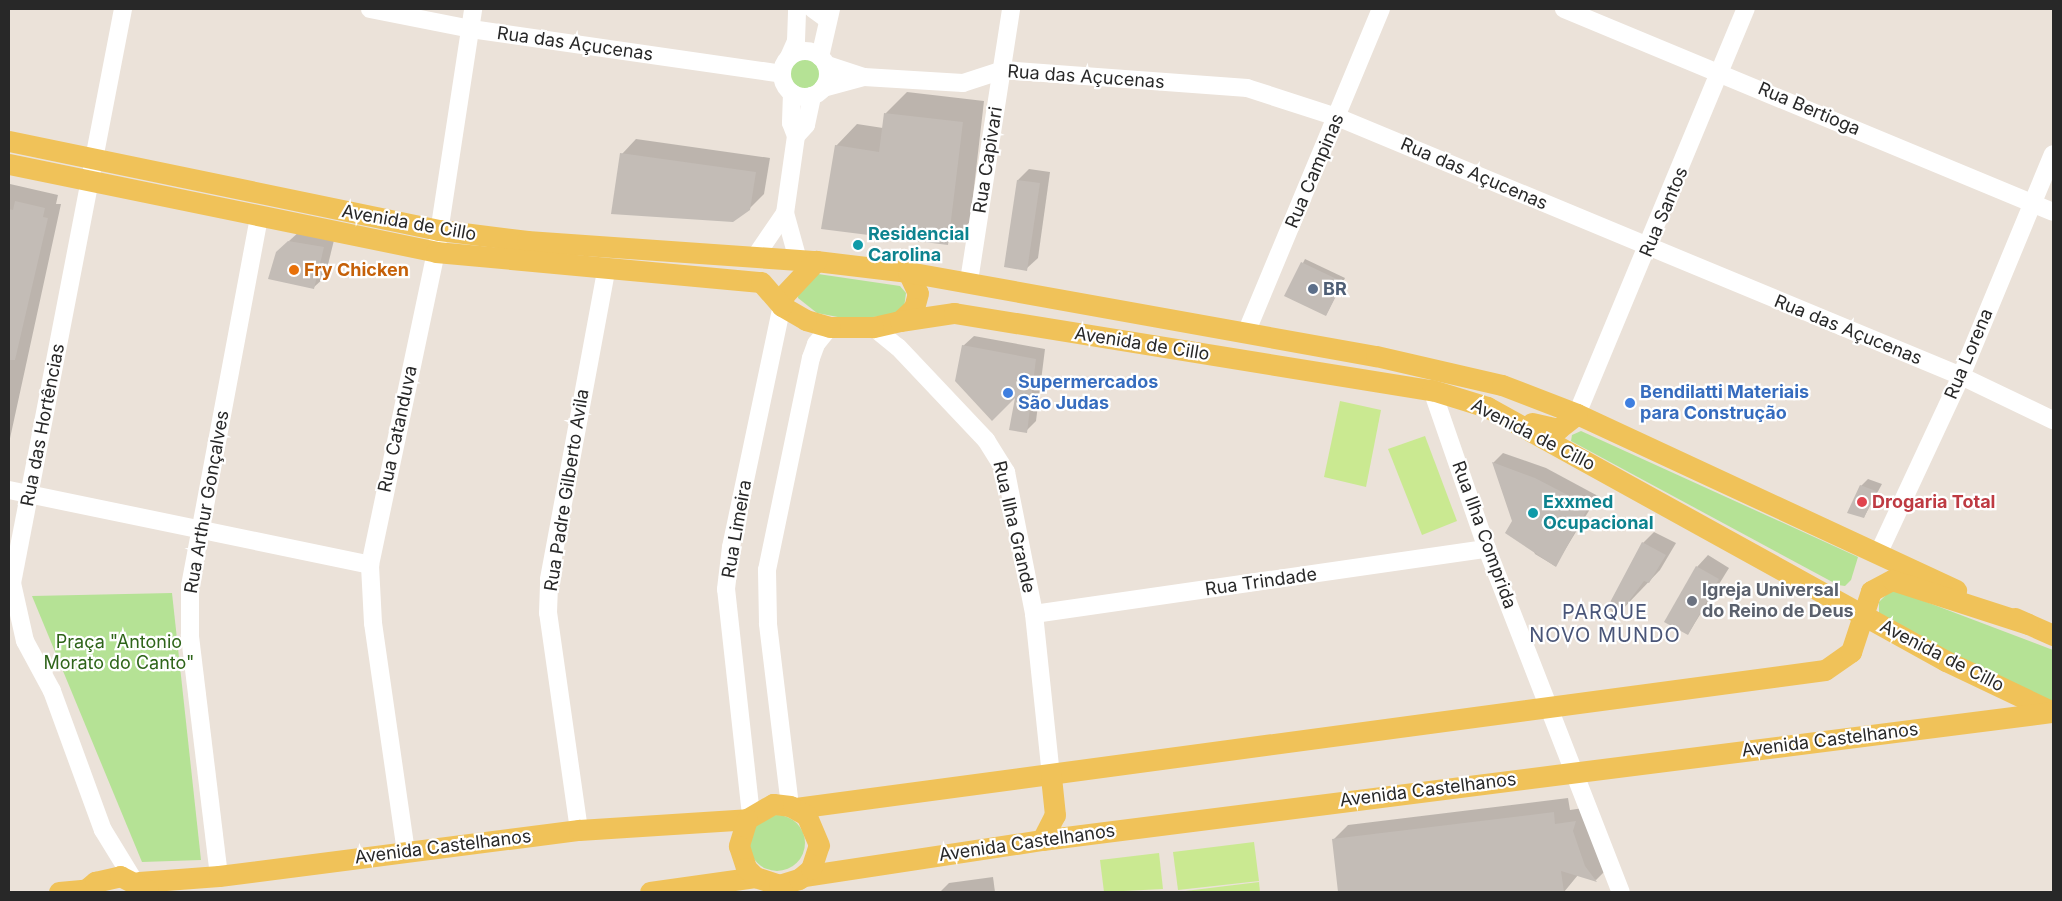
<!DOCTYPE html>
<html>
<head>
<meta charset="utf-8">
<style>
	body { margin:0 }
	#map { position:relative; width:2062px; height:901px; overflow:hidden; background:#ebe2d9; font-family:Inter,sans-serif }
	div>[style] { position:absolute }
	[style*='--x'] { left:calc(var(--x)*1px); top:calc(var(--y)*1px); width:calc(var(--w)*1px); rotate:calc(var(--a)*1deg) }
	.green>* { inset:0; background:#b5e295 }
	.round { border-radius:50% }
	.pitch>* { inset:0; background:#cae991 }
	.shadow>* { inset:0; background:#0003 }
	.building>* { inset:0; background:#c3bcb6 }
	.minor>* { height:18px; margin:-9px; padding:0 9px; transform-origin:9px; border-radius:9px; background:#fff }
	.minor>.ring { margin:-9px; padding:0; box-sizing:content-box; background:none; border:18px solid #fff; border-radius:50% }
	.major>* { height:21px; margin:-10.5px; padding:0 10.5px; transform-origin:10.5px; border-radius:10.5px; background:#f0c259 }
	.dots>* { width:14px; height:14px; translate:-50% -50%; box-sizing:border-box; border:2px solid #fff; border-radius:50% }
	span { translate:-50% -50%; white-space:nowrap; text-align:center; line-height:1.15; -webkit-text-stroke:4.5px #fff; paint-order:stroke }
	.street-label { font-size:18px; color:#282828 }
	.culture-label { font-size:18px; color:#0d838f; font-weight:700 }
	.left { translate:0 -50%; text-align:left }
	.food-label { font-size:18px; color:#c56008; font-weight:700 }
	.service-label { font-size:18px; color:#4e5e75; font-weight:700 }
	.shop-label { font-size:18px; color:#366cbe; font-weight:700 }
	.health-label { font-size:18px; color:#be3a42; font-weight:700 }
	.worship-label { font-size:18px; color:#5b616d; font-weight:700 }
	.park-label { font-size:18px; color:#2e6419 }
	.quarter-label { font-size:20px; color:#495578; letter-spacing:1px }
	.frame { position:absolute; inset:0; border:10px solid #282828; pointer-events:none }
</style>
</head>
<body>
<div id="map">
	<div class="green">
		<div class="round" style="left:788px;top:58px;width:34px;height:34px"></div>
		<div style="clip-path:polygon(818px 274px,900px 286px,906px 293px,904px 308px,897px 315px,848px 319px,817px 313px,798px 298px,799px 284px)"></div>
		<div style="clip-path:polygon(1581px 431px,1858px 557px,1851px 580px,1845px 586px,1838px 585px,1571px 441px,1572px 435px)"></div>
		<div style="clip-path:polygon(1892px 589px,2053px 650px,2053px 701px,2027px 696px,1879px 614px,1879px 602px)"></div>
		<div style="clip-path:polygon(172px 593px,201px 860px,142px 862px,32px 596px)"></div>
		<div class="round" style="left:749px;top:815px;width:56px;height:56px"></div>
	</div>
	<div class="pitch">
		<div style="clip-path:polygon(1340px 401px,1381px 410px,1366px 487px,1324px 477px)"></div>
		<div style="clip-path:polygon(1425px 436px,1457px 521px,1422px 535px,1388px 449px)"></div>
		<div style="clip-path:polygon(1254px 842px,1259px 881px,1178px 890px,1173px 852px)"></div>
		<div style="clip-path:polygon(1159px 853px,1163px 889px,1104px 892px,1100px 860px)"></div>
		<div style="clip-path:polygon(1259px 882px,1260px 892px,1177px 892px)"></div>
	</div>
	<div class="shadow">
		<div style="clip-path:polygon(907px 92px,984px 101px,970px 222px,948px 243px,836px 146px,857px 124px,883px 128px,886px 113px)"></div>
		<div style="clip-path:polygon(636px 139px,770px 158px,764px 194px,749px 209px,622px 154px)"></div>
		<div style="clip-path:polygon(1029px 169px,1050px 172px,1038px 258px,1026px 269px,1018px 180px)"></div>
		<div style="clip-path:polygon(9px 175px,10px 184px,58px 195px,56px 204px,61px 204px,9px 443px)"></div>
		<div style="clip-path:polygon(300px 231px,335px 236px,325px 277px,313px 288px,289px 241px)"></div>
		<div style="clip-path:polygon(1305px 259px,1345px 278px,1326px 315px,1286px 296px)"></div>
		<div style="clip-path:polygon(974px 336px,1045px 349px,1036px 421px,1026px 431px,1017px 394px,963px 346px)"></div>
		<div style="clip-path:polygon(1503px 453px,1546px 468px,1598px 496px,1555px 566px,1535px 554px,1493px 463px)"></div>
		<div style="clip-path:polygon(1868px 479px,1882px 484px,1864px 517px,1861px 486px)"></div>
		<div style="clip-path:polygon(1654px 532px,1676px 543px,1660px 570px,1618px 614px,1643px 543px)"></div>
		<div style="clip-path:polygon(1708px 555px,1729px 568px,1688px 634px,1697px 567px)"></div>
		<div style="clip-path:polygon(1568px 798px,1570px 810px,1590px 807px,1610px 866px,1596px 880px,1578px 875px,1564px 892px,1339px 892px,1333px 840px,1348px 825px)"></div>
		<div style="clip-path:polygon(993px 877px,995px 892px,940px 892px,949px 883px)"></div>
	</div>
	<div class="building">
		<div style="clip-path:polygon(884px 113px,963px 122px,948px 245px,821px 229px,835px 145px,879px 152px)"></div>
		<div style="clip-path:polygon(620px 153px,756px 172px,750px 210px,733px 222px,611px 214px)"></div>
		<div style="clip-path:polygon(1017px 180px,1040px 183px,1027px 271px,1004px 267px)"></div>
		<div style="clip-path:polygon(15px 201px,45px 208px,43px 217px,48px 218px,15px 360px,9px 360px,9px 209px,13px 210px)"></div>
		<div style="clip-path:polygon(288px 241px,324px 247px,314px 289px,268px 279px,276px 252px)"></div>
		<div style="clip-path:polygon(1301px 262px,1343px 282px,1326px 316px,1284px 296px)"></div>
		<div style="clip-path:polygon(962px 345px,1036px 359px,1027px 433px,1009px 430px,1015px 398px,992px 421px,955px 381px)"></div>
		<div style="clip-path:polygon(1492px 462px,1535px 478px,1589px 506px,1556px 567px,1505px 533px,1512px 521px)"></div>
		<div style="clip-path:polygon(1860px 485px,1876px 491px,1864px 518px,1847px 513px)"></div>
		<div style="clip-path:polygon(1642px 542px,1666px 555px,1649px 583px,1644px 581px,1618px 616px,1607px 608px)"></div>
		<div style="clip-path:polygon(1696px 566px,1719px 579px,1688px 635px,1664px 622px)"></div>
		<div style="clip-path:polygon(1554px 812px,1555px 824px,1576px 821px,1573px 831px,1585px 866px,1597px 882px,1561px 871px,1564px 892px,1338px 892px,1332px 839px)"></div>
	</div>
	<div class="minor">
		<div style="--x:123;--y:9;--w:585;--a:100.94"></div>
		<div style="--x:12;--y:583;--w:59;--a:77.4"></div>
		<div style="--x:25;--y:641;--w:57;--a:61.6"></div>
		<div style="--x:52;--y:691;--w:148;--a:69.9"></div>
		<div style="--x:103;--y:830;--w:57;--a:58.5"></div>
		<div style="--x:370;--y:9;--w:103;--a:11.2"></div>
		<div style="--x:471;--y:29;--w:314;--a:8.2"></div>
		<div style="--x:813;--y:9;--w:17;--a:36"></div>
		<div style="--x:1564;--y:9;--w:529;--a:22.54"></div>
		<div class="ring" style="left:782px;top:51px;width:28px;height:28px"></div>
		<div style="--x:789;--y:57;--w:17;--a:-66"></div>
		<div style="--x:796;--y:41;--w:32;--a:-88"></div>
		<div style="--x:820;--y:57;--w:49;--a:-77.1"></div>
		<div style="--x:864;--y:77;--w:99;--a:3.5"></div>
		<div style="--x:963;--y:83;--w:42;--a:-18"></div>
		<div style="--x:1003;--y:70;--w:245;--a:4.2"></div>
		<div style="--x:1247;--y:88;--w:95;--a:17.9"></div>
		<div style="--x:1337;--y:117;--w:676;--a:22.54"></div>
		<div style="--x:1961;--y:376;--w:102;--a:25.6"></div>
		<div style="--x:823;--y:88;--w:42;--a:-15"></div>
		<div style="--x:864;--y:77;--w:40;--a:-162"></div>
		<div style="--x:792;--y:93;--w:30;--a:92"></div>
		<div style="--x:791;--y:123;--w:14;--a:69"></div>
		<div style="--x:796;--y:136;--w:78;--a:98.1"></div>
		<div style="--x:785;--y:213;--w:49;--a:74.5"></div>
		<div style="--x:796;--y:136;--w:15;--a:-48"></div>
		<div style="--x:806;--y:125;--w:30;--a:-78"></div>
		<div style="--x:755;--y:257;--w:53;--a:-55.7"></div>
		<div style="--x:969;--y:281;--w:275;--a:-81.2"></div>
		<div style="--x:873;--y:327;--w:32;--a:39"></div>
		<div style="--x:898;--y:347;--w:128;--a:46.6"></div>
		<div style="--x:986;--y:440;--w:38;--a:58"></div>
		<div style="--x:1006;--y:472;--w:145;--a:78.8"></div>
		<div style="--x:1034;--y:614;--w:164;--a:84"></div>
		<div style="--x:1246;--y:333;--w:351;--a:-67.4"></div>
		<div style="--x:1432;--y:390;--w:168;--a:70.9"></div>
		<div style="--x:1487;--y:549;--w:368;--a:68.7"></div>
		<div style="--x:1577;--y:414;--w:439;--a:-67.4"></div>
		<div style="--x:9;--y:490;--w:369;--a:11.7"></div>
		<div style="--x:1879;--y:552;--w:194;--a:-65"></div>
		<div style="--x:1961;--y:376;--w:240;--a:-67.5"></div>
		<div style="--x:1034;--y:614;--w:458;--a:-8.2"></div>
		<div style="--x:790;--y:806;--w:184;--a:-96.9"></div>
		<div style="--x:768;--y:623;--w:53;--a:-91.1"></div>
		<div style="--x:767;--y:570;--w:217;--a:-78.3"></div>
		<div style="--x:811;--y:358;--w:15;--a:-70"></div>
		<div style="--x:816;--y:344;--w:22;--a:-51"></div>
		<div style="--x:751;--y:815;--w:227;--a:-96.3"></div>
		<div style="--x:726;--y:589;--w:42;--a:-83.2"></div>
		<div style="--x:731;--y:547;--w:246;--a:-78.1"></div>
		<div style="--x:579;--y:830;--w:219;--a:-98.1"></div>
		<div style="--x:548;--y:613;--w:34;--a:-88"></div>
		<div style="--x:549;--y:579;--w:314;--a:-79.5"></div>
		<div style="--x:406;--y:852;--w:231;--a:-98.2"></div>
		<div style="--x:373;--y:623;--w:58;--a:-93"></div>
		<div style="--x:370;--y:565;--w:320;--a:-78.1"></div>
		<div style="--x:436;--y:252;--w:246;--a:-81.3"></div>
		<div style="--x:219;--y:876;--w:243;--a:-96.9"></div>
		<div style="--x:190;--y:635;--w:49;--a:-90"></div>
		<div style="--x:190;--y:586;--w:374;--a:-79.4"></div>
	</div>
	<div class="major">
		<div style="--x:9;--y:141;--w:439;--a:11.7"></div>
		<div style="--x:439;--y:230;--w:89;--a:7.1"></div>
		<div style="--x:527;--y:241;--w:290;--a:4"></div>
		<div style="--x:816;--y:261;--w:93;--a:6.8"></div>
		<div style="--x:908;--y:272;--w:23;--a:65"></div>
		<div style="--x:918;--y:293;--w:16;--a:105"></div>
		<div style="--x:914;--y:308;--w:19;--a:137"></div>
		<div style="--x:900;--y:321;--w:28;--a:167"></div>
		<div style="--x:873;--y:327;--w:43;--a:180"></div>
		<div style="--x:830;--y:327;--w:25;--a:-164"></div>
		<div style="--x:806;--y:320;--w:28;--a:-150"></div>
		<div style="--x:782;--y:306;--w:11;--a:-80"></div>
		<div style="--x:784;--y:295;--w:47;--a:-46.7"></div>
		<div style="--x:9;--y:164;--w:436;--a:11.6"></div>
		<div style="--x:436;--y:252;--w:326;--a:5.3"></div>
		<div style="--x:761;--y:282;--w:32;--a:49"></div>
		<div style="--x:908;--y:272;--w:475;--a:10.2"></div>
		<div style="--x:1376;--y:356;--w:129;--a:13"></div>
		<div style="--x:1502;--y:385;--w:80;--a:21.1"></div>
		<div style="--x:1577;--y:414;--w:418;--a:24.9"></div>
		<div style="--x:900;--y:321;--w:55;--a:-8.4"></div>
		<div style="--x:954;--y:313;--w:484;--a:9.2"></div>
		<div style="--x:1432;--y:390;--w:58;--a:17.2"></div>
		<div style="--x:1487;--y:407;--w:525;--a:28.96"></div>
		<div style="--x:1946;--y:661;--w:119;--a:25.5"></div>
		<div style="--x:1532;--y:423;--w:27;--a:13"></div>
		<div style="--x:1558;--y:429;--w:24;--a:-38"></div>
		<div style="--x:2015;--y:618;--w:42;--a:24.1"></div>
		<div style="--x:796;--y:808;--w:1038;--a:-7.64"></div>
		<div style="--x:1825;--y:670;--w:32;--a:-35"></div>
		<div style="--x:1851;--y:652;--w:64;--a:-71.8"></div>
		<div style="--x:1871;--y:591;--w:24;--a:-28"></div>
		<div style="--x:1892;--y:580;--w:143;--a:17.9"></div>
		<div style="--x:1042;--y:840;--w:28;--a:-63"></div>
		<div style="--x:1055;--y:815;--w:38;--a:-96"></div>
		<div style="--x:804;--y:876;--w:241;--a:-8.6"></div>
		<div style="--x:1042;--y:840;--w:1019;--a:-7.22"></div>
		<div style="--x:139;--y:882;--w:80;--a:-4.3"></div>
		<div style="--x:219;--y:876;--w:363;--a:-7.3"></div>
		<div style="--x:579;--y:830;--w:168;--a:-3.7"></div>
		<div style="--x:59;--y:892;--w:25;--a:-5"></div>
		<div style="--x:83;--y:892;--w:16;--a:-40"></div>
		<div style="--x:95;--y:882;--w:26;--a:-13"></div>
		<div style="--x:120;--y:876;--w:31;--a:27"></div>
		<div style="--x:650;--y:892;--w:106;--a:-8.1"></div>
		<div style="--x:755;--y:877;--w:25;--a:18"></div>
		<div style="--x:779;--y:885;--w:21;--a:-17"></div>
		<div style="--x:799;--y:879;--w:16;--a:-40"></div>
		<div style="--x:811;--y:869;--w:25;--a:-72"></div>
		<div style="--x:819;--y:845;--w:33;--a:-113"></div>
		<div style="--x:806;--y:815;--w:18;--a:-151"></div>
		<div style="--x:790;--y:806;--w:17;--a:-173"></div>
		<div style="--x:773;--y:804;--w:30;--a:150"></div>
		<div style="--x:747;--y:819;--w:28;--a:107"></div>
		<div style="--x:739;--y:846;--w:23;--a:72"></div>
		<div style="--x:746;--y:868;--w:13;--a:45"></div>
	</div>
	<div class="dots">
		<div style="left:858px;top:245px;background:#0f9aa8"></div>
		<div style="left:294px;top:270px;background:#e8710a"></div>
		<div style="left:1313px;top:289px;background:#5c6f8a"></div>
		<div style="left:1008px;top:393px;background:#3f7fe0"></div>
		<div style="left:1630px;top:403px;background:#3f7fe0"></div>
		<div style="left:1862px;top:502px;background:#e0444e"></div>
		<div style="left:1533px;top:513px;background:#0f9aa8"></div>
		<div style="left:1692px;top:601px;background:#6b7280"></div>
	</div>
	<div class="street-label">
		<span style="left:575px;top:44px;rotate:8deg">Rua das Açucenas</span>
		<span style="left:1086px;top:77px;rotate:4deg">Rua das Açucenas</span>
		<span style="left:1809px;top:109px;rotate:23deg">Rua Bertioga</span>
		<span style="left:988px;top:160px;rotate:-81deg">Rua Capivari</span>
		<span style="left:1315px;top:171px;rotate:-67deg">Rua Campinas</span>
		<span style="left:1474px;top:174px;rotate:23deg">Rua das Açucenas</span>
		<span style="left:1664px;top:212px;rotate:-67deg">Rua Santos</span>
		<span style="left:409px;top:223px;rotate:10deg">Avenida de Cillo</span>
		<span style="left:1848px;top:330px;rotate:22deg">Rua das Açucenas</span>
		<span style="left:1142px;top:344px;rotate:9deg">Avenida de Cillo</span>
		<span style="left:1969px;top:354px;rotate:-67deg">Rua Lorena</span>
		<span style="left:43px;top:425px;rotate:-79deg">Rua das Hortências</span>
		<span style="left:398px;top:429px;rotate:-78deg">Rua Catanduva</span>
		<span style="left:1533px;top:435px;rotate:27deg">Avenida de Cillo</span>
		<span style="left:567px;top:490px;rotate:-81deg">Rua Padre Gilberto Avila</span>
		<span style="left:207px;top:502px;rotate:-80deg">Rua Arthur Gonçalves</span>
		<span style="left:1014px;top:527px;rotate:77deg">Rua Ilha Grande</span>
		<span style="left:737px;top:529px;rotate:-80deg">Rua Limeira</span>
		<span style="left:1484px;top:535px;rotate:70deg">Rua Ilha Comprida</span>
		<span style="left:1261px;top:582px;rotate:-8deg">Rua Trindade</span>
		<span style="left:1942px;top:656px;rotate:27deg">Avenida de Cillo</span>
		<span style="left:1830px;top:740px;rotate:-7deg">Avenida Castelhanos</span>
		<span style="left:1428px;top:790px;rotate:-7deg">Avenida Castelhanos</span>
		<span style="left:1027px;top:843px;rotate:-8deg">Avenida Castelhanos</span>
		<span style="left:443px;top:847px;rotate:-7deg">Avenida Castelhanos</span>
	</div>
	<div class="culture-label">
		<span class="left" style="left:868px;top:245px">Residencial<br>Carolina</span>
		<span class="left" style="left:1543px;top:513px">Exxmed<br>Ocupacional</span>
	</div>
	<div class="food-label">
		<span class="left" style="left:304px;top:270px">Fry Chicken</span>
	</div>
	<div class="service-label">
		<span class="left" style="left:1323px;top:289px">BR</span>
	</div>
	<div class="shop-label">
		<span class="left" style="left:1018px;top:393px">Supermercados<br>São Judas</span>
		<span class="left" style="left:1640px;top:403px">Bendilatti Materiais<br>para Construção</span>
	</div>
	<div class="health-label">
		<span class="left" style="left:1872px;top:502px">Drogaria Total</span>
	</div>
	<div class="worship-label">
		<span class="left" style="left:1702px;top:601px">Igreja Universal<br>do Reino de Deus</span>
	</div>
	<div class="park-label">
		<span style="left:119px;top:653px">Praça "Antonio<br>Morato do Canto"</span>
	</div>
	<div class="quarter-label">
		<span style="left:1605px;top:624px">PARQUE<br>NOVO MUNDO</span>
	</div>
	<div class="frame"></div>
</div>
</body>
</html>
